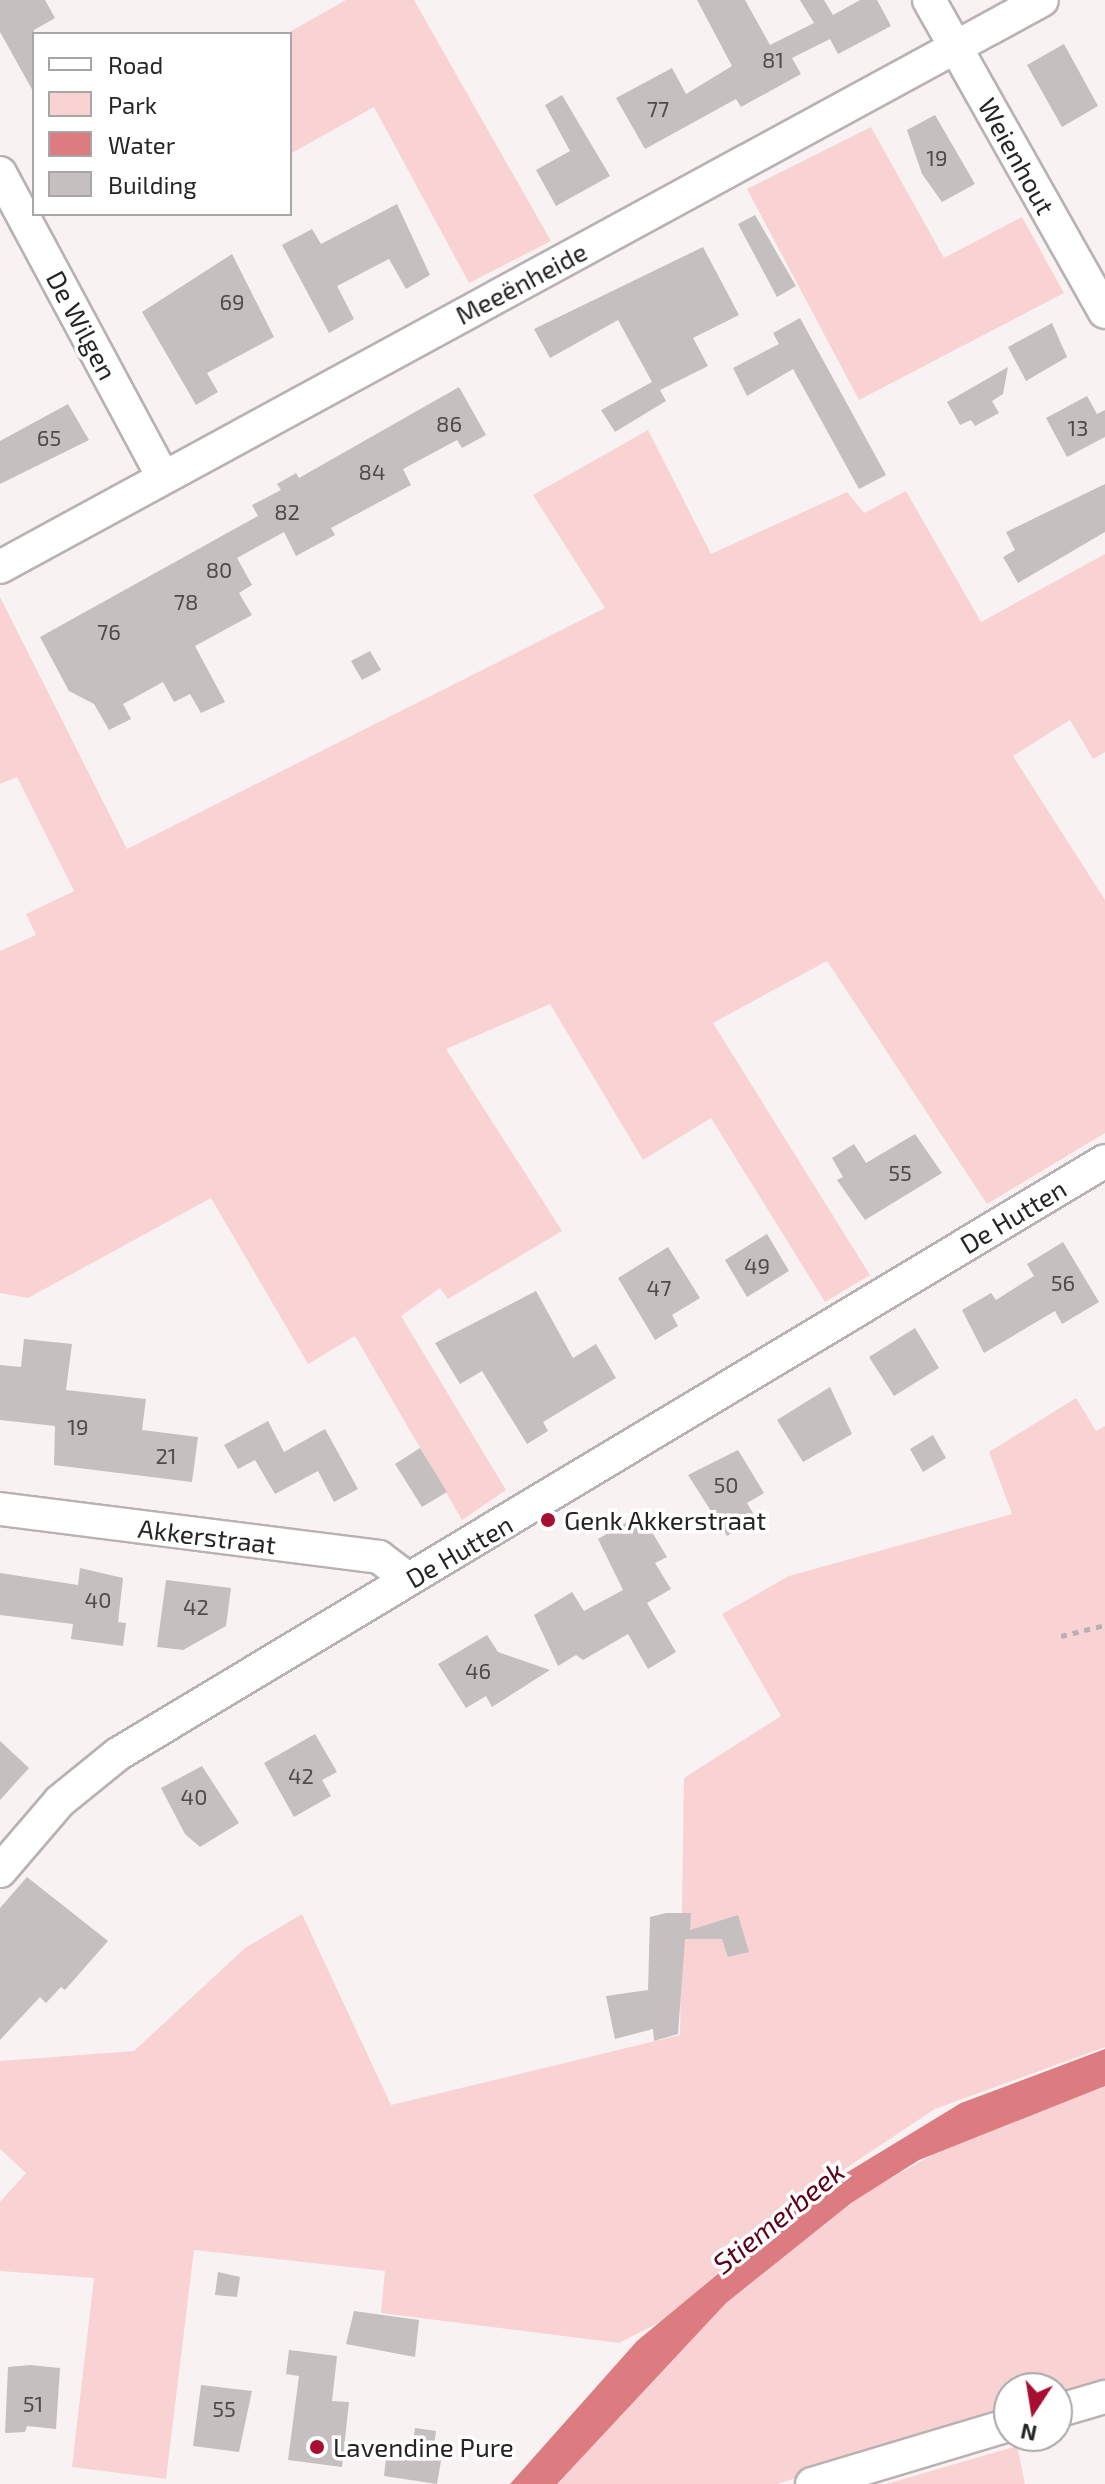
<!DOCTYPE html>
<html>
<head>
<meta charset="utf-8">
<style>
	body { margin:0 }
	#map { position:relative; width:1105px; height:2484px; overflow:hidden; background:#f9f2f2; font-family:"Exo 2",sans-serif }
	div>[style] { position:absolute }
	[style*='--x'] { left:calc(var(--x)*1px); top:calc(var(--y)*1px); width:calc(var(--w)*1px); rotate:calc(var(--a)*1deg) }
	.green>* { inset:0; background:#f9d3d4 }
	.water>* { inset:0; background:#dc7b80 }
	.building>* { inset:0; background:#c5bfbf }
	.path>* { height:5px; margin-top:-2.5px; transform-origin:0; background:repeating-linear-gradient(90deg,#b7b1b1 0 6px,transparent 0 12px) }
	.roads { filter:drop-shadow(2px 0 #b9b2b2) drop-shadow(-2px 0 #b9b2b2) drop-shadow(0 2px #b9b2b2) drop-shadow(0 -2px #b9b2b2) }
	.street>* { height:32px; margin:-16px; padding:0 16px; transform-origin:16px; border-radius:16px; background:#fff }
	.dots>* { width:22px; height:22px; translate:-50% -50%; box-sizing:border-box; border:4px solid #fff; border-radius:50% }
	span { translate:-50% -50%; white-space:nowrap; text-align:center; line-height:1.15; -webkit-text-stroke:7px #fff; paint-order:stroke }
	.number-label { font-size:22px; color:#4e4b4b }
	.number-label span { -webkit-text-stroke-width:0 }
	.street-label { font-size:26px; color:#262424 }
	.poi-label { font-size:26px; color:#262424 }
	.left { translate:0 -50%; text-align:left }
	.water-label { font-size:28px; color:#5d0117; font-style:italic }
	.legend { position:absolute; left:32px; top:32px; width:260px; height:184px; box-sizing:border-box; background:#fff; border:2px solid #a8a7a7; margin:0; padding:10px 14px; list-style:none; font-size:24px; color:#262424 }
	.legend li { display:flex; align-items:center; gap:16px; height:40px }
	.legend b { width:40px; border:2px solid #a8a7a7 }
	.north { position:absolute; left:993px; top:2372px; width:80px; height:80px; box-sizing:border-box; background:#fff; border:2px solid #a8a7a7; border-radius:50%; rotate:192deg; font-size:22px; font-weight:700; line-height:32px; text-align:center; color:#262424 }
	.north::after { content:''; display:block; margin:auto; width:28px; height:36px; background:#a70e32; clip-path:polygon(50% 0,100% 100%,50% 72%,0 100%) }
</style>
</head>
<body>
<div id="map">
	<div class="green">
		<div style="clip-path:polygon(346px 0,414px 0,551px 241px,469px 283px,374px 107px,290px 154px,286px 34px)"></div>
		<div style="clip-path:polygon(871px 127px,944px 258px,1022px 217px,1064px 293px,859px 400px,747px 189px)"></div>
		<div style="clip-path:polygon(648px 430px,711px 554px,847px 492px,864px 513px,906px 491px,981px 622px,1105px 554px,1105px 752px,1093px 759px,1070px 720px,1013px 756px,1105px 900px,1105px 1133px,987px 1204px,827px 961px,713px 1023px,870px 1275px,825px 1302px,711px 1118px,643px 1160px,550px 1004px,446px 1049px,562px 1231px,448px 1299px,440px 1288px,401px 1316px,506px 1490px,462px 1520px,355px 1336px,308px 1364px,211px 1198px,28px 1298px,0 1293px,0 951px,36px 935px,26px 914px,74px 891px,17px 777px,0 784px,0 597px,127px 849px,605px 608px,533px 495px)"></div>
		<div style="clip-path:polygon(1076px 1398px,1096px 1431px,1105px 1426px,1105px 2047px,935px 2109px,819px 2186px,664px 2320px,619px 2343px,381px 2313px,385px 2271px,194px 2250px,166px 2479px,72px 2467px,94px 2278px,0 2271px,0 2202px,26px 2173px,0 2149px,0 2061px,134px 2051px,245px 1948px,302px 1914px,391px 2105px,680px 2035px,684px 1778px,781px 1716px,722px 1614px,789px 1576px,1012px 1514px,989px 1452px)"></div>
		<div style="clip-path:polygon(1105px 2080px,1105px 2385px,1057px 2399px,1057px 2388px,1009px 2388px,1009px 2412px,777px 2484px,554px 2484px,622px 2394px,822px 2217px,932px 2155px)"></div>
		<div style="clip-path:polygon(1017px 2446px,1025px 2484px,886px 2484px)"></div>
	</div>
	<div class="water">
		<div style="clip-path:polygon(1105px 2049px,1105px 2086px,919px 2160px,851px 2203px,726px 2303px,557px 2484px,510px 2484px,637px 2341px,823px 2187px,961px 2103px)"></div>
	</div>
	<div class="building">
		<div style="clip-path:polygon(0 0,45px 0,55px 18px,34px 30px,34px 93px,0 32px)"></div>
		<div style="clip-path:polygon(697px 0,745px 0,770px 45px,814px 23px,800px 0,824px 0,833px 15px,860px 0,877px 0,891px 26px,838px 54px,830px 39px,792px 58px,801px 74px,741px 107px,736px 99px,645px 149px,616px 98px,672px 68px,686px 94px,732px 66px)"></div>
		<div style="clip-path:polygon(1064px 44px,1098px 106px,1062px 127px,1027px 65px)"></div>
		<div style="clip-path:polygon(562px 95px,610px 176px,556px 206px,536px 170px,570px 151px,545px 105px)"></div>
		<div style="clip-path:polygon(935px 115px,975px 184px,942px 202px,922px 174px,907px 130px)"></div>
		<div style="clip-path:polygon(397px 204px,430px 275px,406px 289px,389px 259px,337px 286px,354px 319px,329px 333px,282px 245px,312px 229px,321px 244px)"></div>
		<div style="clip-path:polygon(755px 215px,796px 286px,777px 297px,738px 224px)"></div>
		<div style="clip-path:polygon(703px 247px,739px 315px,693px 338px,708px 366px,660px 390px,666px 401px,615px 432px,601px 410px,652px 382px,618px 320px,550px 358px,534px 329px)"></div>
		<div style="clip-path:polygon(232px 254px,274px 337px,207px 373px,218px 392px,196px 405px,142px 312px)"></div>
		<div style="clip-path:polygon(800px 318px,886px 475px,859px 489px,793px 369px,747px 396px,733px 368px,779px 344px,773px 333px)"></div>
		<div style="clip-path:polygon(1052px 323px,1067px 357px,1026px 381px,1008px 347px)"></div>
		<div style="clip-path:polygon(1008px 367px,1003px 394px,992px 401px,999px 413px,975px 426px,971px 420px,960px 425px,947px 402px)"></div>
		<div style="clip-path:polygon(459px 387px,486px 435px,462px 448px,457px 440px,403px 469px,411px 485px,331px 528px,335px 535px,296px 556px,284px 532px,237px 558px,252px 585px,239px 593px,252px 615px,195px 646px,225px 702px,201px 713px,190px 694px,174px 702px,163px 682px,123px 704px,131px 719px,109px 730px,94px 704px,69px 691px,40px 637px,258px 516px,252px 505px,281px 490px,277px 484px,296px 473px,299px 478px)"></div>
		<div style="clip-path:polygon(1087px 396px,1097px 414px,1105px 410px,1105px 437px,1067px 457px,1046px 418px)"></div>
		<div style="clip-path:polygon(68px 404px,89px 440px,0 484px,0 441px)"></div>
		<div style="clip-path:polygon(1105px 484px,1105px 532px,1018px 583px,1003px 557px,1015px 550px,1006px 532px)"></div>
		<div style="clip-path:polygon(370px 651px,381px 670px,362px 680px,351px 661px)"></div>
		<div style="clip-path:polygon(915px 1134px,942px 1173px,865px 1220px,837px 1180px,843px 1177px,832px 1158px,854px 1144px,866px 1163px)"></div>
		<div style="clip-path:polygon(767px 1234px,789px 1271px,747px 1297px,725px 1260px)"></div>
		<div style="clip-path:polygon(1063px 1242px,1099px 1302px,1062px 1324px,1055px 1311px,984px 1353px,962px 1310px,991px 1293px,996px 1300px,1034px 1276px,1027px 1264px)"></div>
		<div style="clip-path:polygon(668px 1247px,700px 1298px,672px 1315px,678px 1326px,655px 1340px,618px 1278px)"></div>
		<div style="clip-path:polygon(536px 1291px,573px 1358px,596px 1344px,616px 1378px,543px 1422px,548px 1431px,527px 1444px,482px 1371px,460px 1384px,435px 1343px)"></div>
		<div style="clip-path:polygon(915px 1328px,939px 1368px,894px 1396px,869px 1357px)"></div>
		<div style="clip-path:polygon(24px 1339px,72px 1344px,66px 1390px,146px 1399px,142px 1430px,198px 1437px,192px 1482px,54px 1465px,55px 1426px,0 1420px,0 1365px,21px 1367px)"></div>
		<div style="clip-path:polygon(830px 1387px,852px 1434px,803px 1462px,777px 1420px)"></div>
		<div style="clip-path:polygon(268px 1421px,284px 1452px,325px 1429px,358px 1489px,334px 1502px,318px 1471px,275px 1494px,255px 1460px,238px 1469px,224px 1445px)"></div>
		<div style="clip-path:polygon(933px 1435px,946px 1458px,923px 1472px,910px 1449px)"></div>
		<div style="clip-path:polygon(420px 1448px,447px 1492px,422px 1507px,395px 1464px)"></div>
		<div style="clip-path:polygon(738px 1450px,764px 1493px,747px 1503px,756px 1518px,727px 1536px,688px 1475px)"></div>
		<div style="clip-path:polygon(641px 1514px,667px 1557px,655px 1563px,671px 1589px,647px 1603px,676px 1652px,648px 1669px,628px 1634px,583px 1660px,576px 1655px,558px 1666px,534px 1615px,572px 1592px,584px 1611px,623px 1590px,598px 1539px)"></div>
		<div style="clip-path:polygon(80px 1568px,123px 1578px,118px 1622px,126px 1623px,123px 1646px,71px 1639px,73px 1624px,0 1615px,0 1573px,78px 1585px)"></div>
		<div style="clip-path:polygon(166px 1580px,231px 1588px,226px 1626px,183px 1650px,157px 1647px)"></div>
		<div style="clip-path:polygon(487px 1635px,498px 1652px,550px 1670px,492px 1707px,486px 1696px,466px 1708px,438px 1664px)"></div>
		<div style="clip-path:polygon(315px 1734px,337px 1772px,322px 1780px,331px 1796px,294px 1817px,264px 1763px)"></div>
		<div style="clip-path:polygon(0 1741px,29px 1768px,0 1800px)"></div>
		<div style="clip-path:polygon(202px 1766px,239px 1823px,200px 1847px,185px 1834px,161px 1788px)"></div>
		<div style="clip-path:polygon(27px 1877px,108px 1941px,65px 1990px,61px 1987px,46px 2003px,40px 1997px,0 2040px,0 1908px)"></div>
		<div style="clip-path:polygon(666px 1913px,691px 1913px,690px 1930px,738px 1915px,749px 1952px,728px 1957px,722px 1939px,685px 1939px,678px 2034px,654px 2041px,653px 2029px,615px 2039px,606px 1996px,648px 1990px,650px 1917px)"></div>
		<div style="clip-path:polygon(218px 2272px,240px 2277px,237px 2297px,215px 2295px)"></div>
		<div style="clip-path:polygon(354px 2311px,419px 2320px,415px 2357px,346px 2344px)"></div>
		<div style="clip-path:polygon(289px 2350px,337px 2356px,332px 2401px,349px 2402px,342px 2467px,288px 2460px,299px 2376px,286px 2374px)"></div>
		<div style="clip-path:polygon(30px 2365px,60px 2368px,56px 2429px,27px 2426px,25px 2432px,5px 2433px,8px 2367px)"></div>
		<div style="clip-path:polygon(201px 2385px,252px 2391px,239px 2452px,193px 2446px)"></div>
		<div style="clip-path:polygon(415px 2428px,436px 2431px,433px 2454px,442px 2455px,437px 2484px,384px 2476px,387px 2449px,412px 2451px)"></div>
	</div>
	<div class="path">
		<div style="--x:1061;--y:1636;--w:45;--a:-14"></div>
	</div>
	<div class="roads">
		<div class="street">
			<div style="--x:929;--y:0;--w:358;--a:60.6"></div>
			<div style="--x:0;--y:173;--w:345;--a:61.8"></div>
			<div style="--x:0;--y:567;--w:1186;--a:-28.55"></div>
			<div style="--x:0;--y:1509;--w:382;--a:7.2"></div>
			<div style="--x:379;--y:1557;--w:36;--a:37"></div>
			<div style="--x:0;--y:1871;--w:92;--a:-49.4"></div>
			<div style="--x:60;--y:1801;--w:75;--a:-39"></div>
			<div style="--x:118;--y:1754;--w:1151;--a:-31"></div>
			<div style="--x:1057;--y:2411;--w:50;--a:-16.3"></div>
			<div style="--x:812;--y:2484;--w:206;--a:-16.7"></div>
		</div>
	</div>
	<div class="dots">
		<div style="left:548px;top:1520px;background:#a70e32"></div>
		<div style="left:317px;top:2447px;background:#a70e32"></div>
	</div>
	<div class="number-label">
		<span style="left:773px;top:60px">81</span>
		<span style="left:658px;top:109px">77</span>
		<span style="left:937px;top:158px">19</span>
		<span style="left:232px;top:302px">69</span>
		<span style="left:449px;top:424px">86</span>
		<span style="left:1078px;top:428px">13</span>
		<span style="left:49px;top:438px">65</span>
		<span style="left:372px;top:472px">84</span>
		<span style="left:287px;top:512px">82</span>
		<span style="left:219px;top:570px">80</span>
		<span style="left:186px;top:602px">78</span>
		<span style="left:109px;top:632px">76</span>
		<span style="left:900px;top:1173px">55</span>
		<span style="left:757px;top:1266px">49</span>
		<span style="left:1063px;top:1283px">56</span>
		<span style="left:659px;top:1288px">47</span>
		<span style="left:78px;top:1427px">19</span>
		<span style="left:166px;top:1456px">21</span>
		<span style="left:726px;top:1485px">50</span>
		<span style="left:98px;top:1600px">40</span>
		<span style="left:196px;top:1607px">42</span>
		<span style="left:478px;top:1671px">46</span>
		<span style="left:301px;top:1776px">42</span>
		<span style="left:194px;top:1797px">40</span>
		<span style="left:33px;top:2404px">51</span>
		<span style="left:224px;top:2409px">55</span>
	</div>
	<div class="street-label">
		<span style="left:1017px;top:156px;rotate:61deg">Weienhout</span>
		<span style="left:521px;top:283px;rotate:-28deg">Meeënheide</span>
		<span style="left:82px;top:325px;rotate:62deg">De Wilgen</span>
		<span style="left:1013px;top:1216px;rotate:-31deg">De Hutten</span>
		<span style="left:207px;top:1536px;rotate:7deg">Akkerstraat</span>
		<span style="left:459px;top:1551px;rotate:-30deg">De Hutten</span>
	</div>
	<div class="poi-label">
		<span class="left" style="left:564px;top:1520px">Genk Akkerstraat</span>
		<span class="left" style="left:333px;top:2447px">Lavendine Pure</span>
	</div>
	<div class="water-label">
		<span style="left:778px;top:2217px;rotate:-39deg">Stiemerbeek</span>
	</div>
	<ul class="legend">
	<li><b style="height:10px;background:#fff"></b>Road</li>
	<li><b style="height:22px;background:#f9d3d4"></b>Park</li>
	<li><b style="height:22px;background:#dc7b80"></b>Water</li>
	<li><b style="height:22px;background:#c5bfbf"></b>Building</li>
	</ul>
	<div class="north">N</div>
</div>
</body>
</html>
